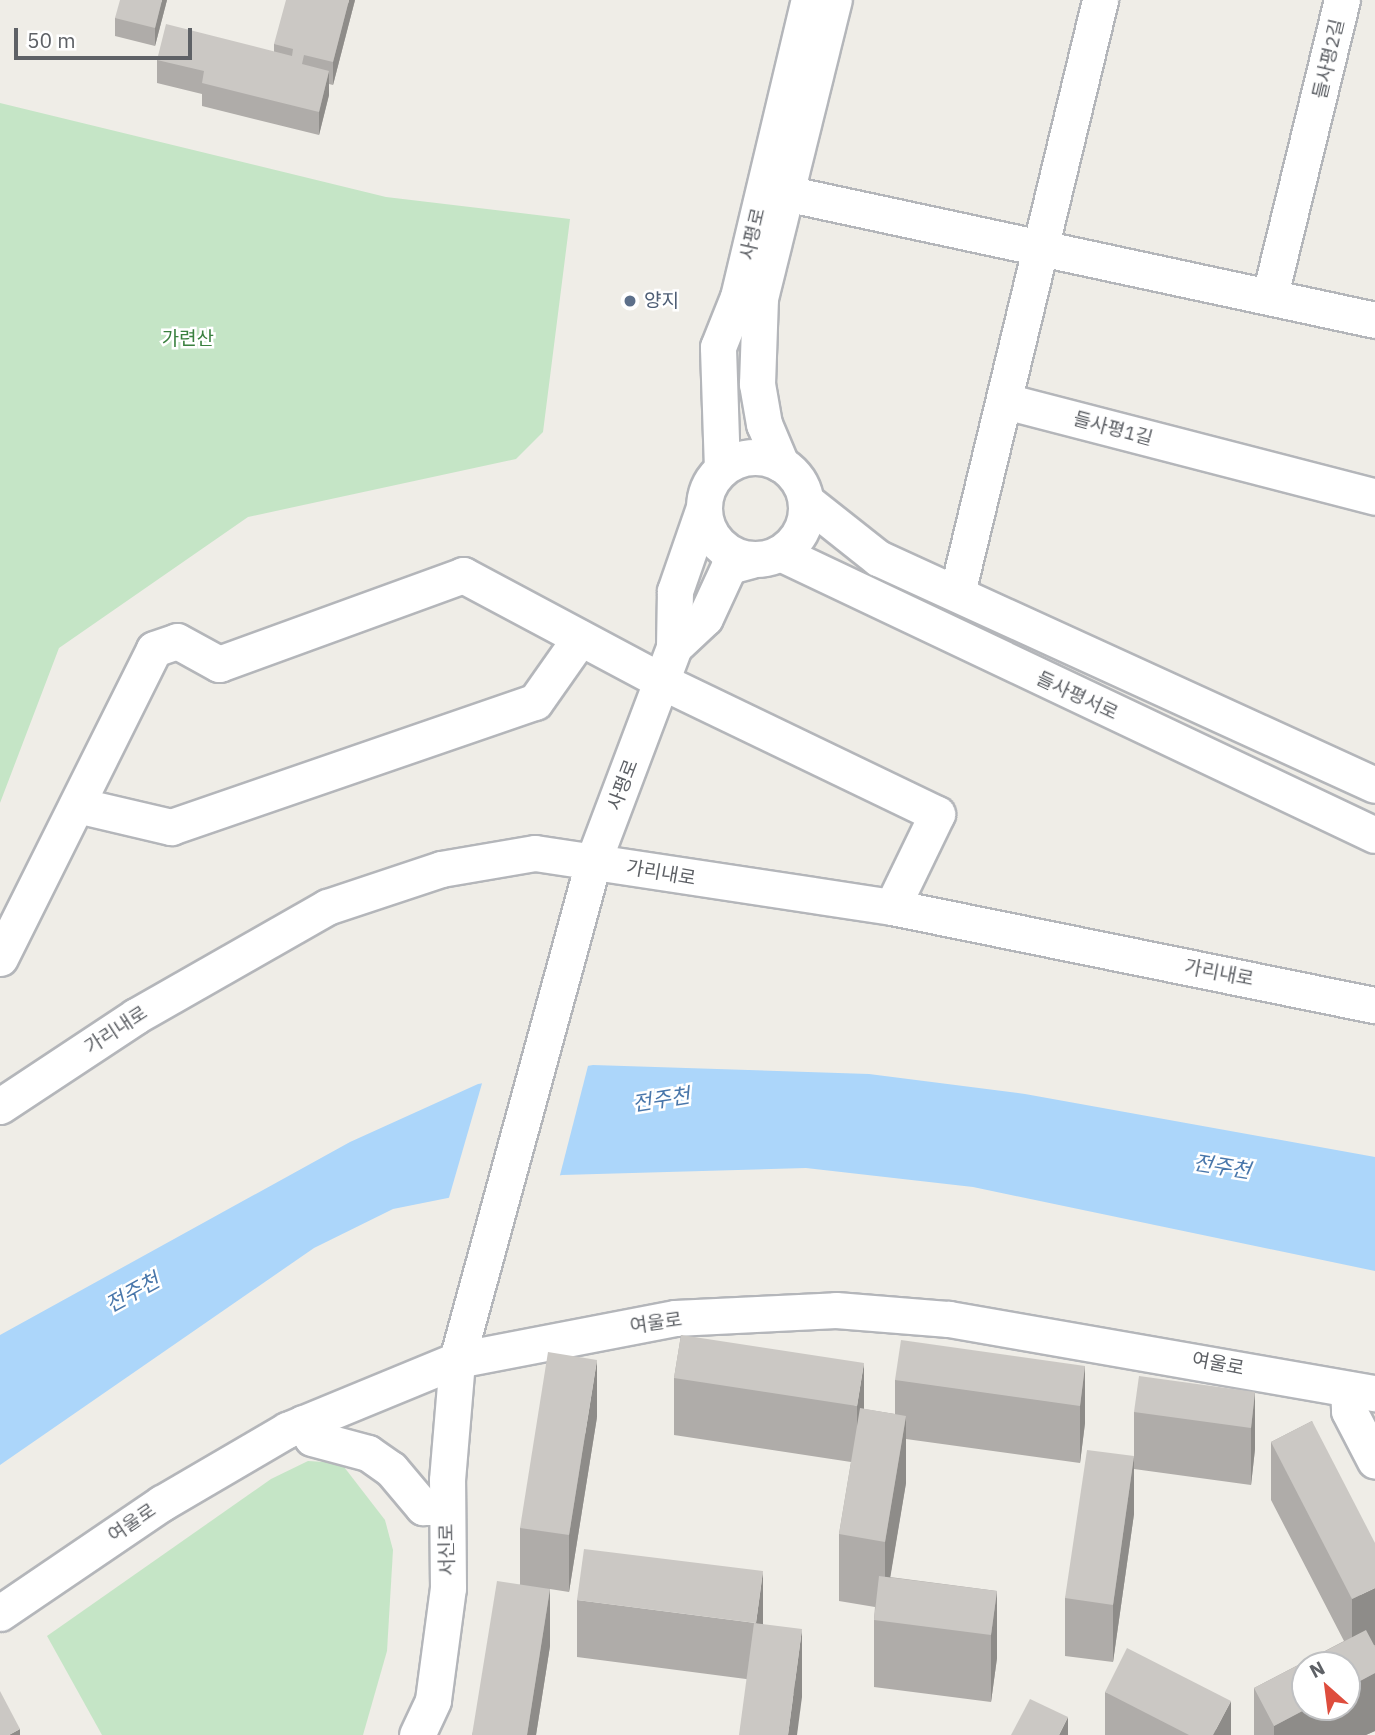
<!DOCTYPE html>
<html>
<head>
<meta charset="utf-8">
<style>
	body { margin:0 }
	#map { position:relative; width:1375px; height:1735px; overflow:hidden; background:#efede7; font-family:"IBM Plex Sans","Noto Sans KR",sans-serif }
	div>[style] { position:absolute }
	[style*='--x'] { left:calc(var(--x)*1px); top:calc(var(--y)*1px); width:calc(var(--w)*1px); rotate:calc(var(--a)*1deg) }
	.green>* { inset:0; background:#c5e5c6 }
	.water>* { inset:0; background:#acd6fa }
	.pier>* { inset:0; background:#efede7 }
	.roads { filter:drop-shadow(2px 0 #b4b6ba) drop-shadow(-2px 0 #b4b6ba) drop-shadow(0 2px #b4b6ba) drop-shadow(0 -2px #b4b6ba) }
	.minor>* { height:35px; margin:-17.5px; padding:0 17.5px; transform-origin:17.5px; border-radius:17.5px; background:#fff }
	.minor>.ring { margin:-17.5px; padding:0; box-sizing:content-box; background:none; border:35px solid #fff; border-radius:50% }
	.wall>* { inset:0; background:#afaca9 }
	.shaded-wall>* { inset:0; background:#8e8c89 }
	.building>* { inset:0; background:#cbc8c4 }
	.dots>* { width:19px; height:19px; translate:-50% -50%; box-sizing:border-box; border:4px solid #fff; border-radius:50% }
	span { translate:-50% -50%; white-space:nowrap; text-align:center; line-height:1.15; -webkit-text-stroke:5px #fff; paint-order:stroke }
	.street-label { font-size:19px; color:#5e6166 }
	.service-label { font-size:19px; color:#4e5e75 }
	.left { translate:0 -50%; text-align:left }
	.park-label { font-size:19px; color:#3a803f }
	.water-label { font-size:21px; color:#4977ab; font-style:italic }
	.north { position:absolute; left:1291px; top:1651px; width:70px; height:70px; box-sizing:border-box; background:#fff; border:2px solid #bfc0c2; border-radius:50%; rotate:332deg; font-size:19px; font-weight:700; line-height:28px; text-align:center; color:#5e6166 }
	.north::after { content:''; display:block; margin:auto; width:24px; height:32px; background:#de4d3d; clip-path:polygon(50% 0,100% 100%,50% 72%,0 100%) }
	.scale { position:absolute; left:14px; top:28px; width:178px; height:32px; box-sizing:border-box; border:4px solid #5e6166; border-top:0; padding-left:9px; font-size:21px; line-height:24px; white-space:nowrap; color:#5e6166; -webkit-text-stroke:5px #fff; paint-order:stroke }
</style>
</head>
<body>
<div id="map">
	<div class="green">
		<div style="clip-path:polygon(0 103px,386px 197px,570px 219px,543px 432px,516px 459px,248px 517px,59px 648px,0 803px)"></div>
		<div style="clip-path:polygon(308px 1461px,341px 1463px,385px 1520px,393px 1550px,387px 1651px,363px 1735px,102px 1735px,47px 1636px,271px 1479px)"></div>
	</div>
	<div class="water">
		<div style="clip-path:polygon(593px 1065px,869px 1074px,1025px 1094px,1375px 1157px,1375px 1271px,973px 1187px,806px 1168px,562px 1175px,393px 1209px,314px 1248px,0 1465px,0 1335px,350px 1142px,478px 1084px)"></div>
	</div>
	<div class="pier">
		<div style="clip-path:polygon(589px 1062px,559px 1179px,448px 1201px,483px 1080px)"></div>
	</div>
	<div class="roads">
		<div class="minor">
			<div style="--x:790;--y:194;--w:598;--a:12.15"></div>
			<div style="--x:1270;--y:295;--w:304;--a:-76.3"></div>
			<div style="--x:1005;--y:401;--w:382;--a:14.5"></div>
			<div class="ring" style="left:704px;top:457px;width:67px;height:67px"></div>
			<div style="--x:781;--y:464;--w:43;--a:-113"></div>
			<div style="--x:764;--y:424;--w:41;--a:-99.9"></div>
			<div style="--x:757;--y:384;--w:86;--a:-88"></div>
			<div style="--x:760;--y:298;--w:307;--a:-76.1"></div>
			<div style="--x:722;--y:469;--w:122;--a:-91.9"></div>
			<div style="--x:718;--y:347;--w:54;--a:-68.2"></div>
			<div style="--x:738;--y:297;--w:305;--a:-76.6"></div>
			<div style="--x:806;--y:501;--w:92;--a:38.4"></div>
			<div style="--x:878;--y:558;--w:546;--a:24.55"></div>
			<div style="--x:780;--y:553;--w:658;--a:25.36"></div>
			<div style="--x:957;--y:593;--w:610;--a:-76.44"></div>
			<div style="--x:674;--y:647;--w:42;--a:-43.1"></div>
			<div style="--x:705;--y:618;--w:57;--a:-65.2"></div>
			<div style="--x:729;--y:566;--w:23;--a:-15"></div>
			<div style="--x:77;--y:805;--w:97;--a:13.2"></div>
			<div style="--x:171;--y:827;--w:385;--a:-19"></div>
			<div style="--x:535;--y:702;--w:78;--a:-54.9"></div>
			<div style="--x:0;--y:958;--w:345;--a:-63.5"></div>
			<div style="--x:154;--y:649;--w:24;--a:-19"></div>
			<div style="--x:177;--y:641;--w:48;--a:28.7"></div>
			<div style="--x:219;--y:664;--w:260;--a:-20"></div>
			<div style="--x:463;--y:575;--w:227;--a:28.1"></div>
			<div style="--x:663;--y:682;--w:304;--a:25.7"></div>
			<div style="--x:937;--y:814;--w:103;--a:115.8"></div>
			<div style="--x:0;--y:1106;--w:163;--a:-33.5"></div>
			<div style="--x:136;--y:1016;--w:220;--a:-29.7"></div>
			<div style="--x:327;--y:907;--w:120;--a:-18.4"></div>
			<div style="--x:441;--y:869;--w:95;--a:-9.7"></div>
			<div style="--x:535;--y:853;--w:361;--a:8.6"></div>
			<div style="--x:892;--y:907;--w:493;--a:11.5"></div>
			<div style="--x:1348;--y:1389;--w:22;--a:87"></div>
			<div style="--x:1349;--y:1411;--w:56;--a:62.5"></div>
			<div style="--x:303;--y:1423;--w:17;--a:59"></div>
			<div style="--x:312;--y:1438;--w:58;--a:15"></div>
			<div style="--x:368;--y:1453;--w:28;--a:35"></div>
			<div style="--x:391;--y:1469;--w:50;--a:49.9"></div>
			<div style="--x:423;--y:1507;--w:24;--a:0"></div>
			<div style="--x:0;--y:1613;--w:196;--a:-34.2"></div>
			<div style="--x:162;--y:1503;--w:145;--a:-30.3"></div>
			<div style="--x:287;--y:1430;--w:184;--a:-22.4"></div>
			<div style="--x:457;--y:1360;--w:222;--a:-10.9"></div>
			<div style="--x:675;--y:1318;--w:161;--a:-2.8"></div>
			<div style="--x:836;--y:1310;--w:113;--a:4.6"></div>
			<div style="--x:949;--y:1319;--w:432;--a:9.9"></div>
			<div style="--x:417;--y:1735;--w:38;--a:-65"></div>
			<div style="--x:433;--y:1700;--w:113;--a:-82.4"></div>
			<div style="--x:448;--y:1588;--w:108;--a:-90.5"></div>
			<div style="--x:447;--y:1480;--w:120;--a:-85.2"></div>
			<div style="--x:457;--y:1360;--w:519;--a:-74.71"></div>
			<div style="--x:594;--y:859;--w:227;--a:-69.3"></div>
			<div style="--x:674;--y:647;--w:56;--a:-89"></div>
			<div style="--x:675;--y:591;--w:86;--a:-70.9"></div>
		</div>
	</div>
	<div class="wall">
		<div style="clip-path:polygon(167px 0,155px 46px,115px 36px,115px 18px)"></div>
		<div style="clip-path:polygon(355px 0,333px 85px,329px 84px,329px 95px,319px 135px,202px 106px,202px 94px,157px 83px,157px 60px,274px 52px,274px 44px)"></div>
		<div style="clip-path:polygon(681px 1335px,864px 1409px,895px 1414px,895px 1380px,1085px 1366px,1085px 1423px,1080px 1463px,906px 1439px,906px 1483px,890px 1577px,997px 1591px,997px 1658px,991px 1702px,874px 1687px,874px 1620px,875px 1607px,839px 1601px,839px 1534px,851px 1462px,674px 1435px,674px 1378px)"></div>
		<div style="clip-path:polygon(1255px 1392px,1255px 1449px,1251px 1485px,1134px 1469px,1134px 1514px,1113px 1662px,1065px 1656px,1065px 1598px,1134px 1456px,1134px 1412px)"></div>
		<div style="clip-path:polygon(597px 1417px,569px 1592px,550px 1589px,550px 1646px,536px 1735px,472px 1735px,520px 1584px,520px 1528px)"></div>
		<div style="clip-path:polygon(1312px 1421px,1375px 1647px,1375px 1731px,1366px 1735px,1254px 1735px,1254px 1688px,1344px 1641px,1271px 1500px,1271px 1442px)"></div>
		<div style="clip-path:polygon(577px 1600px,763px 1624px,802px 1697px,746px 1679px,577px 1657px)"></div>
		<div style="clip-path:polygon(1105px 1692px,1231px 1735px,1105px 1735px)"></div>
	</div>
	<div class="shaded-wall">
		<div style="clip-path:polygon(162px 0,167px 0,155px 46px,155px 28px)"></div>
		<div style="clip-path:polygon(349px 0,355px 0,333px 85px,333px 62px)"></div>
		<div style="clip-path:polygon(329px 71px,329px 95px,319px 135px,319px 112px)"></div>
		<div style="clip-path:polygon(597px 1360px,597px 1417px,569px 1592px,569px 1535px)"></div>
		<div style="clip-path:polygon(864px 1363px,864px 1420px,857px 1463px,857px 1406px)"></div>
		<div style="clip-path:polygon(1085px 1366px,1085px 1423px,1080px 1463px,1080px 1406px)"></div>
		<div style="clip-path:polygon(1255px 1392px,1255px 1449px,1251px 1485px,1251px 1428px)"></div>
		<div style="clip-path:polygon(906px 1416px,906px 1483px,885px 1609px,885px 1542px)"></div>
		<div style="clip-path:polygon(1134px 1456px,1134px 1514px,1113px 1662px,1113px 1605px)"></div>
		<div style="clip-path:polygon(763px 1571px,763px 1629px,756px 1623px)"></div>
		<div style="clip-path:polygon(1375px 1588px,1375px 1645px,1352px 1657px,1352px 1599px)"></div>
		<div style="clip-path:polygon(550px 1589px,550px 1646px,536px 1735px,527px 1735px)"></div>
		<div style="clip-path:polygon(997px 1591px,997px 1658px,991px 1702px,991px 1635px)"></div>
		<div style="clip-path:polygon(802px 1629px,802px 1697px,797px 1735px,788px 1735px)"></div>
		<div style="clip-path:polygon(1375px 1673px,1375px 1731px,1366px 1735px,1274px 1735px,1274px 1726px,1310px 1707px,1347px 1707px,1347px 1688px)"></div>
		<div style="clip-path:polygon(1231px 1701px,1231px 1735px,1213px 1735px)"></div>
		<div style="clip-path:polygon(1068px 1717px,1068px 1735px,1059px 1735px)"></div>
		<div style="clip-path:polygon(20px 1729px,20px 1735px,9px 1735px)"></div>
	</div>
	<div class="building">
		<div style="clip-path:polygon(120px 0,162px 0,155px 28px,115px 18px)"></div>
		<div style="clip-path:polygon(286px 0,349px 0,333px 62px,304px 55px,302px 64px,329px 71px,319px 112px,202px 83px,204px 71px,157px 60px,166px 24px,292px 56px,293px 49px,274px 44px)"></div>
		<div style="clip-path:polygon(681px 1335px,864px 1363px,857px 1406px,674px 1378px)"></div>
		<div style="clip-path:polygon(901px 1340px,1085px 1366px,1080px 1406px,895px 1380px)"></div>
		<div style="clip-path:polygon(548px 1352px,597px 1360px,569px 1535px,520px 1528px)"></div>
		<div style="clip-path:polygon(1139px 1376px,1255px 1392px,1251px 1428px,1134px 1412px)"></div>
		<div style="clip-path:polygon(860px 1408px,906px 1416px,885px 1542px,839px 1534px)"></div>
		<div style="clip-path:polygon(1312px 1421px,1375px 1543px,1375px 1588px,1352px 1599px,1271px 1442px)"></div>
		<div style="clip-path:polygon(1087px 1450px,1134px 1456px,1113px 1605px,1065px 1598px)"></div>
		<div style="clip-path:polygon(584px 1549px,763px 1571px,756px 1623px,577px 1600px)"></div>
		<div style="clip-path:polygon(879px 1576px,997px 1591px,991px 1635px,874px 1620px)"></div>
		<div style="clip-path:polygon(497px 1581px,550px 1589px,527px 1735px,472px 1735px)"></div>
		<div style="clip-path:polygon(754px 1623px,802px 1629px,788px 1735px,739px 1735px)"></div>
		<div style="clip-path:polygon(1366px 1630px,1375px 1647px,1375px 1673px,1347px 1688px,1347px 1665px,1305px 1665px,1305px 1707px,1310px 1707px,1274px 1726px,1254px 1688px)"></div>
		<div style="clip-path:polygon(1127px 1648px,1231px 1701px,1213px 1735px,1189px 1735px,1105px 1692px)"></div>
		<div style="clip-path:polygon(0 1691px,20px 1729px,9px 1735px,0 1735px)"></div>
		<div style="clip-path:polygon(1030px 1699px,1068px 1717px,1059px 1735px,1011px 1735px)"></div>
	</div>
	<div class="dots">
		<div style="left:630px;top:301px;background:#5c6f8a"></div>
	</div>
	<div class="street-label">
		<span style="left:1329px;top:59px;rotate:-77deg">들사평2길</span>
		<span style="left:753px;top:234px;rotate:-77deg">사평로</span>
		<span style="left:1113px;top:429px;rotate:15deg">들사평1길</span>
		<span style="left:1077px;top:696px;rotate:25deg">들사평서로</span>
		<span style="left:623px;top:785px;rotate:-69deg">사평로</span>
		<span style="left:661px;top:873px;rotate:10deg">가리내로</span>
		<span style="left:1219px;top:973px;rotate:11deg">가리내로</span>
		<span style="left:116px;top:1030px;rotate:-33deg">가리내로</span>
		<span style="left:656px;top:1323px;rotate:-8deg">여울로</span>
		<span style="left:1218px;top:1364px;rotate:11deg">여울로</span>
		<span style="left:132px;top:1523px;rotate:-34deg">여울로</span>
		<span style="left:447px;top:1550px;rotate:-91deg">서신로</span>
	</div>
	<div class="service-label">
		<span class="left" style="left:644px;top:301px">양지</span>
	</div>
	<div class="park-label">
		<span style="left:188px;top:339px">가련산</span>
	</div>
	<div class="water-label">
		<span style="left:661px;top:1099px;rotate:-9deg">전주천</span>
		<span style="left:1222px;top:1166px;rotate:9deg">전주천</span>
		<span style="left:132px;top:1292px;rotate:-29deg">전주천</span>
	</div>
	<div class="north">N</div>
	<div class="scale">50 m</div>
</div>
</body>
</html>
